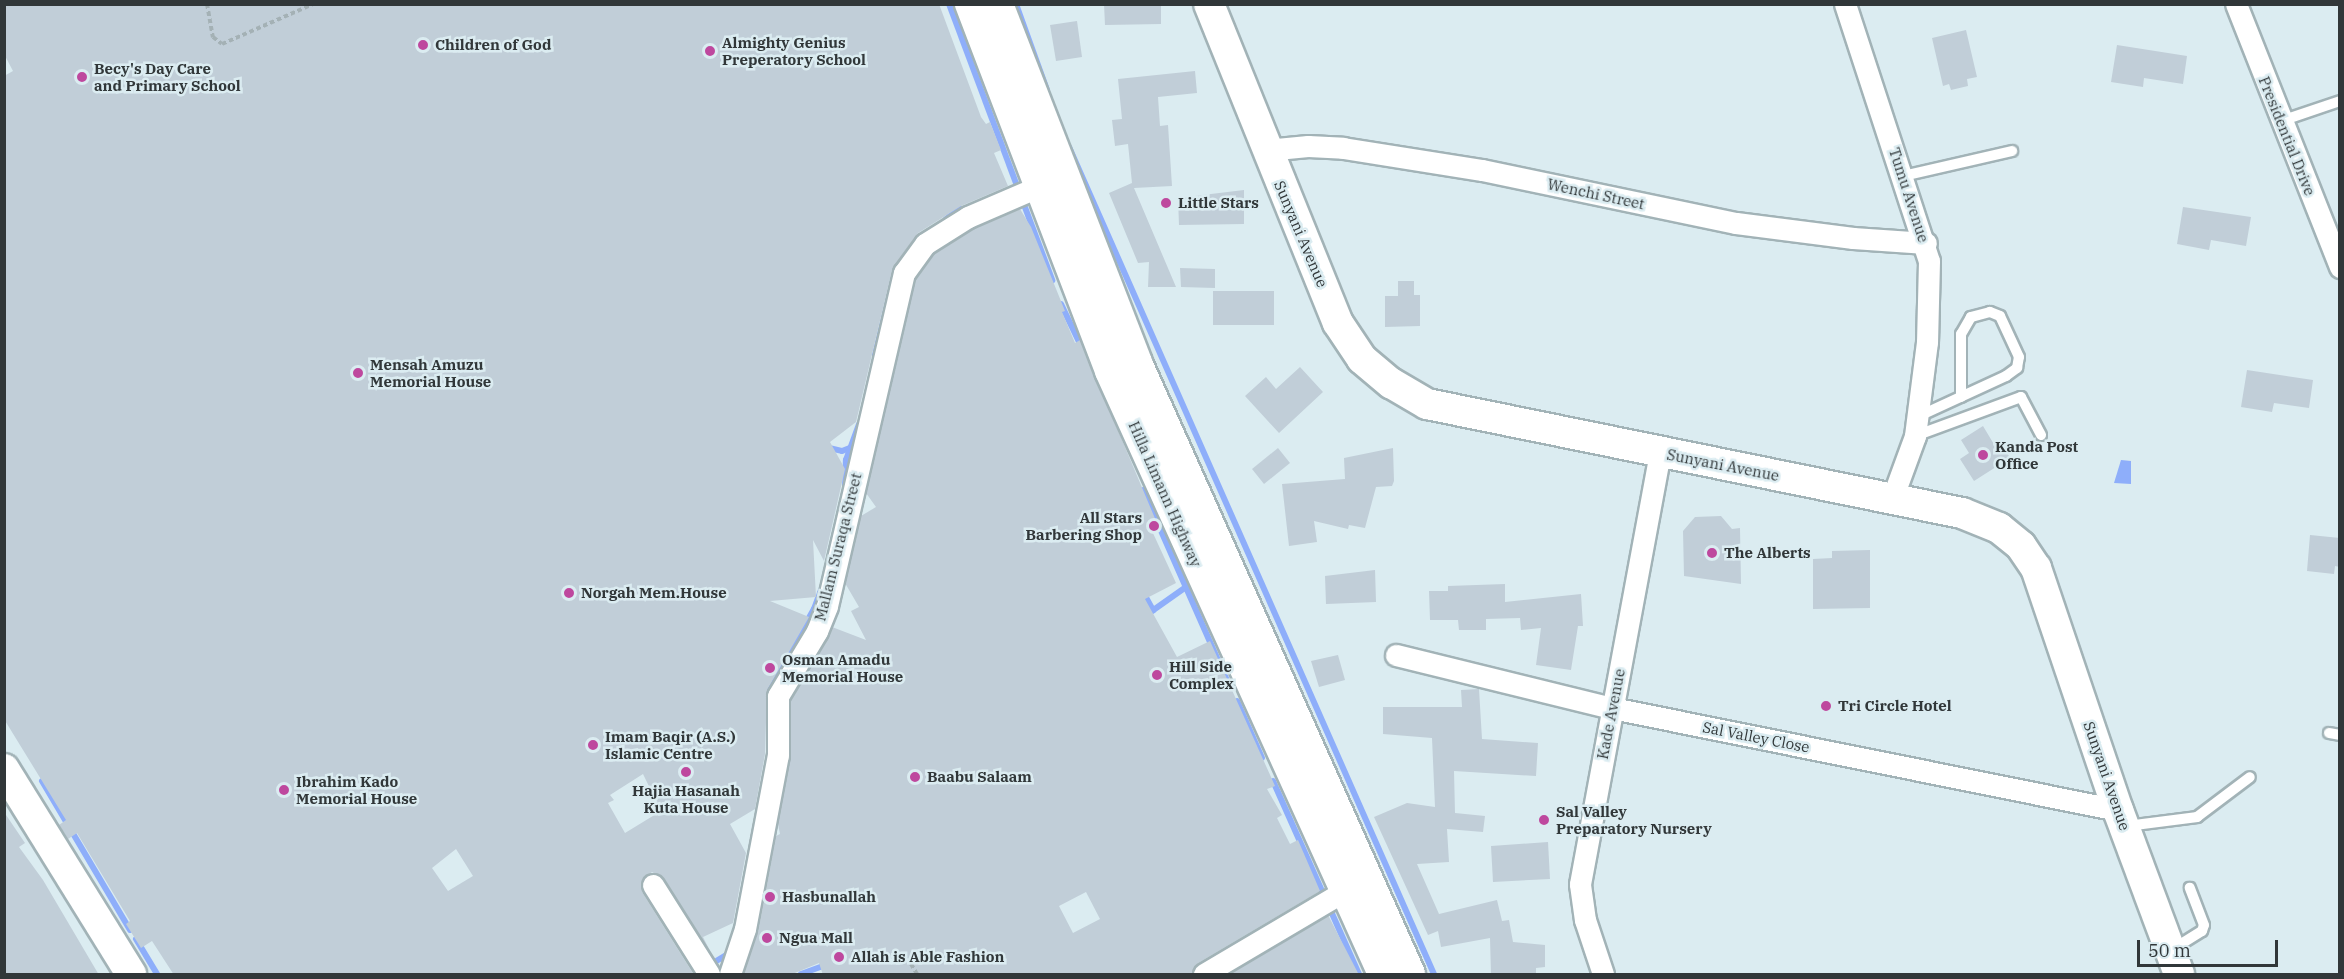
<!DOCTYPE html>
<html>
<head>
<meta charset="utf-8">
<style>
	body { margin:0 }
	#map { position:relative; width:2344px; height:979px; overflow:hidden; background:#dbecf1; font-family:"IBM Plex Serif",serif }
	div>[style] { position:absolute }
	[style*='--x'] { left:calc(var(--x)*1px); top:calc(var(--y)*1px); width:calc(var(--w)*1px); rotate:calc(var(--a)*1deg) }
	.water>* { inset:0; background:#8eaefa }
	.stream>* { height:6px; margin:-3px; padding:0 3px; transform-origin:3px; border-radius:3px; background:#8eaefa }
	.building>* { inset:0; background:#c1ced8 }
	.path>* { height:4px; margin-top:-2px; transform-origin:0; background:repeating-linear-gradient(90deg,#a4b1b5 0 4.5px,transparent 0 7.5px) }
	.roads { filter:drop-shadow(2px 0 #a2b3b7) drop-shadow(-2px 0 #a2b3b7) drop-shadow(0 2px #a2b3b7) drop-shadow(0 -2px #a2b3b7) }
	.lane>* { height:10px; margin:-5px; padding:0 5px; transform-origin:5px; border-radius:5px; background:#fff }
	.street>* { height:21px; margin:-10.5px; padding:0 10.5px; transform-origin:10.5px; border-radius:10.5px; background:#fff }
	.secondary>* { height:30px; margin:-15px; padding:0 15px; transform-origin:15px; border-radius:15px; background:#fff }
	.dots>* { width:16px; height:16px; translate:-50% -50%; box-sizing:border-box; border:3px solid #dbecf1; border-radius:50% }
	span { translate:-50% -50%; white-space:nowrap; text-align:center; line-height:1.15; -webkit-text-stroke:5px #dbecf1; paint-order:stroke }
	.poi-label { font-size:15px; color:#313739; font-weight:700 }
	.left { translate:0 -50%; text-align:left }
	.right { translate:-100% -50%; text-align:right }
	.street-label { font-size:15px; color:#313739 }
	.frame { position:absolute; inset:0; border:6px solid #313739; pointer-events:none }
	.scale { position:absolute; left:2137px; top:940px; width:141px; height:27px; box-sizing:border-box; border:3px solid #313739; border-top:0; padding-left:8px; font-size:18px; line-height:21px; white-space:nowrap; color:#313739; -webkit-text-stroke:4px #dbecf1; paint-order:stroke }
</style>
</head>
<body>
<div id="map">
	<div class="water">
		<div style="clip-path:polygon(2121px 460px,2131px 461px,2131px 484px,2114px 483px)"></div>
	</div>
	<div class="stream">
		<div style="--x:949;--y:4;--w:295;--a:69.5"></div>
		<div style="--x:1016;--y:4;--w:91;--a:70.2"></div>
		<div style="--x:1069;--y:147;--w:904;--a:66.19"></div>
		<div style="--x:946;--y:219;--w:16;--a:-38"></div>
		<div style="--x:959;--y:209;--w:9;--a:-103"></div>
		<div style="--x:1061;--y:304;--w:47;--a:64.5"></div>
		<div style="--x:875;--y:355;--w:76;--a:-76.3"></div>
		<div style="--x:825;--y:447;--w:17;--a:13"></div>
		<div style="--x:842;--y:451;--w:9;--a:-21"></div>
		<div style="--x:845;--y:486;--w:26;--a:-88"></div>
		<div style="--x:846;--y:460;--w:38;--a:-70"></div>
		<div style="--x:1143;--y:490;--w:215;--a:66.2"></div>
		<div style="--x:1143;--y:592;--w:21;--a:61"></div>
		<div style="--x:1152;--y:611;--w:42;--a:-35.2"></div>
		<div style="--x:827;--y:631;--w:32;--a:-70"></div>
		<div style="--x:770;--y:696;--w:9;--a:-90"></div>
		<div style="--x:770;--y:687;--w:90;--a:-60.6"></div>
		<div style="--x:814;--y:609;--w:20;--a:-70"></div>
		<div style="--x:1237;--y:701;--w:62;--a:66.3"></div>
		<div style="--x:42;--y:781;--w:173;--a:59.4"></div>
		<div style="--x:1273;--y:781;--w:211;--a:66"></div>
		<div style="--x:136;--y:939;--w:41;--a:59"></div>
		<div style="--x:1283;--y:939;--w:23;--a:-25"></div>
		<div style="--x:708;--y:966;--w:26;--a:-31"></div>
		<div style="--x:801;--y:974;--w:27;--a:-20"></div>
	</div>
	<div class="building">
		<div style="clip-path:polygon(evenodd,4px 4px,939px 4px,981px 117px,986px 124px,990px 122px,1001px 150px,994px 153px,1008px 186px,961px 206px,918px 233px,892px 270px,856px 422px,830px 442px,845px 469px,824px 561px,813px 540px,816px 597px,770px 601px,809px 617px,767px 690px,765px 754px,755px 809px,730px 824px,746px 853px,733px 923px,703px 937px,711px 953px,663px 878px,652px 872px,642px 880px,642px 892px,694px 975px,174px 975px,152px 941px,141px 948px,126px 924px,130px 921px,77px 833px,68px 839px,59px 825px,66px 820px,4px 719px,4px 76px,13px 71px,4px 54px,4px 4px,643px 774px,661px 811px,625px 833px,608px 803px,614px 800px,610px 795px,643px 774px,4px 4px,456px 849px,473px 876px,448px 891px,432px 868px,456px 849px)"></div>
		<div style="clip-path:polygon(1104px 4px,1161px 4px,1161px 24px,1105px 25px)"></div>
		<div style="clip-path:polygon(1077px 21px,1082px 57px,1056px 61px,1050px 25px)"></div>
		<div style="clip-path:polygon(1966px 30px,1977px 77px,1967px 79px,1968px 86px,1951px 90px,1949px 84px,1943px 86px,1932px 38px)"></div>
		<div style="clip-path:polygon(2117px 45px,2187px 56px,2183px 84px,2144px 78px,2143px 87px,2111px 82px)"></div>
		<div style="clip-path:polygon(1195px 71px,1197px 93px,1158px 97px,1160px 126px,1168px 125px,1172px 186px,1134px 188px,1176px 287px,1148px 287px,1149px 262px,1138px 263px,1109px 193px,1132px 183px,1128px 144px,1115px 146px,1112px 120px,1122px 119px,1118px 79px)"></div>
		<div style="clip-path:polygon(1244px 190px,1244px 224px,1179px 225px,1178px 198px)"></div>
		<div style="clip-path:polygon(2183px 207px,2251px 217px,2246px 246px,2211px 240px,2209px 250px,2177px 244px)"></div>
		<div style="clip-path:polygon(evenodd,1020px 209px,1031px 227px,1065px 311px,1062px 312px,1075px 343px,1080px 340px,1159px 528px,1152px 531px,1176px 583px,1145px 599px,1177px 657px,1210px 641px,1275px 786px,1267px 789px,1282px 815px,1277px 818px,1290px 844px,1298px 840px,1320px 891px,1198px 963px,1191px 975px,823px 975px,819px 963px,790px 975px,743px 975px,758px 932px,776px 836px,780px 834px,778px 824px,791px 755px,791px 700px,832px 627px,866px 640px,851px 611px,859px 607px,845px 583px,861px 516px,876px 507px,866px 493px,916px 278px,934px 253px,974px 228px,1020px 209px,1086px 892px,1100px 919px,1073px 933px,1059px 906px,1086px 892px)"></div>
		<div style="clip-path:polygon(1180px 268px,1215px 269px,1215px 288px,1181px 287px)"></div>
		<div style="clip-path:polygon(1398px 281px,1414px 281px,1414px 295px,1420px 295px,1420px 326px,1385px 327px,1385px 296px,1398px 296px)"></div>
		<div style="clip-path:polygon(1213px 291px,1274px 291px,1274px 325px,1213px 325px)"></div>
		<div style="clip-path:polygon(1300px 367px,1323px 392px,1279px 433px,1245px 396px,1266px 377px,1276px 389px)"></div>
		<div style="clip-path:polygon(2247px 370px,2313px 380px,2309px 408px,2274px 403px,2272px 412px,2241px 407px)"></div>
		<div style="clip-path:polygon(1983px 426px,1995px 446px,2001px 442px,2010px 458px,1974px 481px,1960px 459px,1969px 453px,1961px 440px)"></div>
		<div style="clip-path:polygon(1278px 448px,1290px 463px,1264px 484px,1252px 469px)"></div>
		<div style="clip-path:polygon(1393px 448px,1394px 481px,1392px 486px,1376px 487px,1365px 528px,1349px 525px,1348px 529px,1314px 521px,1317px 542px,1289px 546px,1282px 484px,1345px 479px,1344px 458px)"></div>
		<div style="clip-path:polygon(1721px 516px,1732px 529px,1740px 528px,1741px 584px,1684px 576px,1683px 531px,1695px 517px)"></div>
		<div style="clip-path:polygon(2310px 535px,2340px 538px,2340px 567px,2335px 566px,2334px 574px,2307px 571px)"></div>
		<div style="clip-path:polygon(1870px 550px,1870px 608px,1813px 609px,1813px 559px,1832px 558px,1832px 551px)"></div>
		<div style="clip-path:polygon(1375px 570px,1376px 602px,1326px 604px,1325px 576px)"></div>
		<div style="clip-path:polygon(1505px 584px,1505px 602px,1581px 594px,1583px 626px,1578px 626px,1571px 670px,1536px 665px,1541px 628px,1521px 630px,1520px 618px,1486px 619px,1486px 630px,1459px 630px,1458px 620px,1430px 620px,1429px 591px,1448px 591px,1448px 586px)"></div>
		<div style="clip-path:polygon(1338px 655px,1345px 680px,1319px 687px,1311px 661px)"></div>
		<div style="clip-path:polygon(1479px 689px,1482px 739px,1538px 743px,1536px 776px,1454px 771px,1455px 813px,1485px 816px,1483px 832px,1447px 829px,1449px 862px,1417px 864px,1439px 914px,1497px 900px,1502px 921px,1509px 920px,1513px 942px,1545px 945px,1545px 967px,1536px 968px,1536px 975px,1491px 975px,1490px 938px,1441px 947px,1438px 931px,1428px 935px,1374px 817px,1407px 803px,1435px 807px,1432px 738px,1383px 734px,1383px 707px,1462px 707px,1461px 690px)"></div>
		<div style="clip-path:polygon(4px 812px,25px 843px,19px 847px,43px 880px,99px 975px,4px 975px)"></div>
		<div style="clip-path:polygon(1548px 842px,1550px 879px,1493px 882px,1491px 846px)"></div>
		<div style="clip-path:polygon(1328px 915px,1359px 975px,1228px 975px)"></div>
	</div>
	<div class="path">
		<div style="--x:207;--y:4;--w:34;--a:80"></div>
		<div style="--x:213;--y:37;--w:11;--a:38"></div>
		<div style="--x:222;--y:44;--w:99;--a:-23.7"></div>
		<div style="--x:911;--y:964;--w:12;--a:59"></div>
	</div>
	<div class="roads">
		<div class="lane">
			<div style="--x:2281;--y:121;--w:62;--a:-18.7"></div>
			<div style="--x:1903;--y:176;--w:112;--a:-12.9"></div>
			<div style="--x:1917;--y:417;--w:98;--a:-24.7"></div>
			<div style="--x:2006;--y:376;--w:14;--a:-36"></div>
			<div style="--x:2017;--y:368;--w:11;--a:-80"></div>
			<div style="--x:2019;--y:357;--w:45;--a:-114.9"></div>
			<div style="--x:2000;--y:316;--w:11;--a:-158"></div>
			<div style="--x:1990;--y:312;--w:20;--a:165"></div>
			<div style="--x:1971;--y:317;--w:20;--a:120"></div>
			<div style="--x:1961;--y:334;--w:63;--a:90"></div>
			<div style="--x:1915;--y:436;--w:113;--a:-20.2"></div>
			<div style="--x:2021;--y:397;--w:43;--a:62.2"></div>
			<div style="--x:2329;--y:733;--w:11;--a:10"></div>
			<div style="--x:2127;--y:826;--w:71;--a:-7.3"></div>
			<div style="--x:2197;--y:817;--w:66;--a:-37"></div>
			<div style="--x:2173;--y:949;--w:34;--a:-32"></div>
			<div style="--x:2202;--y:931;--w:6;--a:-72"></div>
			<div style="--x:2204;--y:925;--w:40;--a:-111"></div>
		</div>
		<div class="street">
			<div style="--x:1845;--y:4;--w:270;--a:71.9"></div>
			<div style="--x:1929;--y:261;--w:81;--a:91.4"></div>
			<div style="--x:1927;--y:342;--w:95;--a:97.3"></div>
			<div style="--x:1915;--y:436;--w:64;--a:110.1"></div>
			<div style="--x:2236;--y:4;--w:283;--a:68.4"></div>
			<div style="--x:1266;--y:150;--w:42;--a:-5.4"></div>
			<div style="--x:1308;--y:146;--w:35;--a:3"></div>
			<div style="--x:1343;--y:148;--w:141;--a:9"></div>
			<div style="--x:1482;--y:170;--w:259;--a:11.8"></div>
			<div style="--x:1736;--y:223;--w:118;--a:7.3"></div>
			<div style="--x:1853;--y:238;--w:73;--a:3.9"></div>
			<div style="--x:1396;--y:655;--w:222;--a:13.8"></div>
			<div style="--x:1612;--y:708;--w:516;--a:11.4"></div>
			<div style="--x:653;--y:885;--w:105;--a:57.8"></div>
			<div style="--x:730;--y:974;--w:47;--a:-71.6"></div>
			<div style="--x:745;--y:929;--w:177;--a:-79.3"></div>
			<div style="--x:778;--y:755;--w:59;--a:-90"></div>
			<div style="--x:778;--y:696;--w:76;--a:-59"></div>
			<div style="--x:817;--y:631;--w:27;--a:-68"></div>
			<div style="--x:827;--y:606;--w:342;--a:-77"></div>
			<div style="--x:904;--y:273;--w:36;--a:-54"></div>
			<div style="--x:925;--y:244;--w:51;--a:-32.1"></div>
			<div style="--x:968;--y:217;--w:78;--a:-23.3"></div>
			<div style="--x:1204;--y:974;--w:165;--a:-30.6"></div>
			<div style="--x:1603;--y:974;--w:57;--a:-108.4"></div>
			<div style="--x:1585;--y:920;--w:36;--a:-98"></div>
			<div style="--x:1580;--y:884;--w:438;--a:-79.5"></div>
		</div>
		<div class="secondary">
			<div style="--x:970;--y:4;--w:393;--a:69.1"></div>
			<div style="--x:1110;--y:371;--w:662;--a:65.64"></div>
			<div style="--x:998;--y:4;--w:385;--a:68.8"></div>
			<div style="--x:1137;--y:363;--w:669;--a:65.92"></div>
			<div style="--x:1209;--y:4;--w:344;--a:68"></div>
			<div style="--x:1338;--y:323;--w:43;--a:56.3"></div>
			<div style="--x:1362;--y:359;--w:38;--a:40"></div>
			<div style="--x:1391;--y:383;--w:42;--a:30.3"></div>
			<div style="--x:1427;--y:404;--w:546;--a:11.52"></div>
			<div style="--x:1962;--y:513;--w:40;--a:22"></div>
			<div style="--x:1999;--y:528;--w:28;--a:39"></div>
			<div style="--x:2021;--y:546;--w:27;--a:56"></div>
			<div style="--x:2036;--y:568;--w:256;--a:71.3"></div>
			<div style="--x:2118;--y:810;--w:175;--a:69.6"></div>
			<div style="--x:4;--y:769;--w:241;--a:58.2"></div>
		</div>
	</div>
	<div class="dots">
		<div style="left:423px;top:45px;background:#be489e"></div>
		<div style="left:710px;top:51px;background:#be489e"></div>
		<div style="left:82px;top:77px;background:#be489e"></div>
		<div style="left:1166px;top:203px;background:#be489e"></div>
		<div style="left:358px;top:373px;background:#be489e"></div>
		<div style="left:1983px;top:455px;background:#be489e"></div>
		<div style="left:1154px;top:526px;background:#be489e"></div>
		<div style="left:1712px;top:553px;background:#be489e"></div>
		<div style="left:569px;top:593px;background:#be489e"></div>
		<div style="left:770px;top:668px;background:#be489e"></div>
		<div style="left:1157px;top:675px;background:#be489e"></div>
		<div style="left:1826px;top:706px;background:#be489e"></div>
		<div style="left:593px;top:745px;background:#be489e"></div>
		<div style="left:686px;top:772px;background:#be489e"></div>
		<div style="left:915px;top:777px;background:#be489e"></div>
		<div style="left:284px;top:790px;background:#be489e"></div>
		<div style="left:1544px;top:820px;background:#be489e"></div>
		<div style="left:770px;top:897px;background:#be489e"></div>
		<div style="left:767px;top:938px;background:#be489e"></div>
		<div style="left:839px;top:957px;background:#be489e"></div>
	</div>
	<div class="poi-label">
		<span class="left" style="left:722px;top:51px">Almighty Genius<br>Preperatory School</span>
		<span class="left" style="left:435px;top:45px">Children of God</span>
		<span class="left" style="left:94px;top:77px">Becy's Day Care<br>and Primary School</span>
		<span class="left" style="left:1178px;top:203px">Little Stars</span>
		<span class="left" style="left:370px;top:373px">Mensah Amuzu<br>Memorial House</span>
		<span class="left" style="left:1995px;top:455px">Kanda Post<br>Office</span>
		<span class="right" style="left:1142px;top:526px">All Stars<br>Barbering Shop</span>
		<span class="left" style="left:1724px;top:553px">The Alberts</span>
		<span class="left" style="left:581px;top:593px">Norgah Mem.House</span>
		<span class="left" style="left:782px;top:668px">Osman Amadu<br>Memorial House</span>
		<span class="left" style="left:1169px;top:675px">Hill Side<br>Complex</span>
		<span class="left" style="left:1838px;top:706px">Tri Circle Hotel</span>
		<span class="left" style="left:605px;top:745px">Imam Baqir (A.S.)<br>Islamic Centre</span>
		<span class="left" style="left:927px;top:777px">Baabu Salaam</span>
		<span class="left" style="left:296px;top:790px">Ibrahim Kado<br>Memorial House</span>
		<span style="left:686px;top:799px">Hajia Hasanah<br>Kuta House</span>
		<span class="left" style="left:1556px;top:820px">Sal Valley<br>Preparatory Nursery</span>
		<span class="left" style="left:782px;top:897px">Hasbunallah</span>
		<span class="left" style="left:779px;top:938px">Ngua Mall</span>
		<span class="left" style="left:851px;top:957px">Allah is Able Fashion</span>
	</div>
	<div class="street-label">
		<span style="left:2287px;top:136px;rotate:68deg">Presidential Drive</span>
		<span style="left:1596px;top:194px;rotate:12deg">Wenchi Street</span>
		<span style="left:1909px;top:195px;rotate:72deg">Tumu Avenue</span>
		<span style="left:1301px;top:234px;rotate:67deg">Sunyani Avenue</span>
		<span style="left:1723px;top:465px;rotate:11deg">Sunyani Avenue</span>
		<span style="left:1165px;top:494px;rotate:66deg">Hilla Limann Highway</span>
		<span style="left:838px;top:547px;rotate:-76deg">Mallam Suraqa Street</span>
		<span style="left:1611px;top:714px;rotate:-79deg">Kade Avenue</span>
		<span style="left:1756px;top:737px;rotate:11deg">Sal Valley Close</span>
		<span style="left:2107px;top:776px;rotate:71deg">Sunyani Avenue</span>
	</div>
	<div class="frame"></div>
	<div class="scale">50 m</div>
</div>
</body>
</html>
